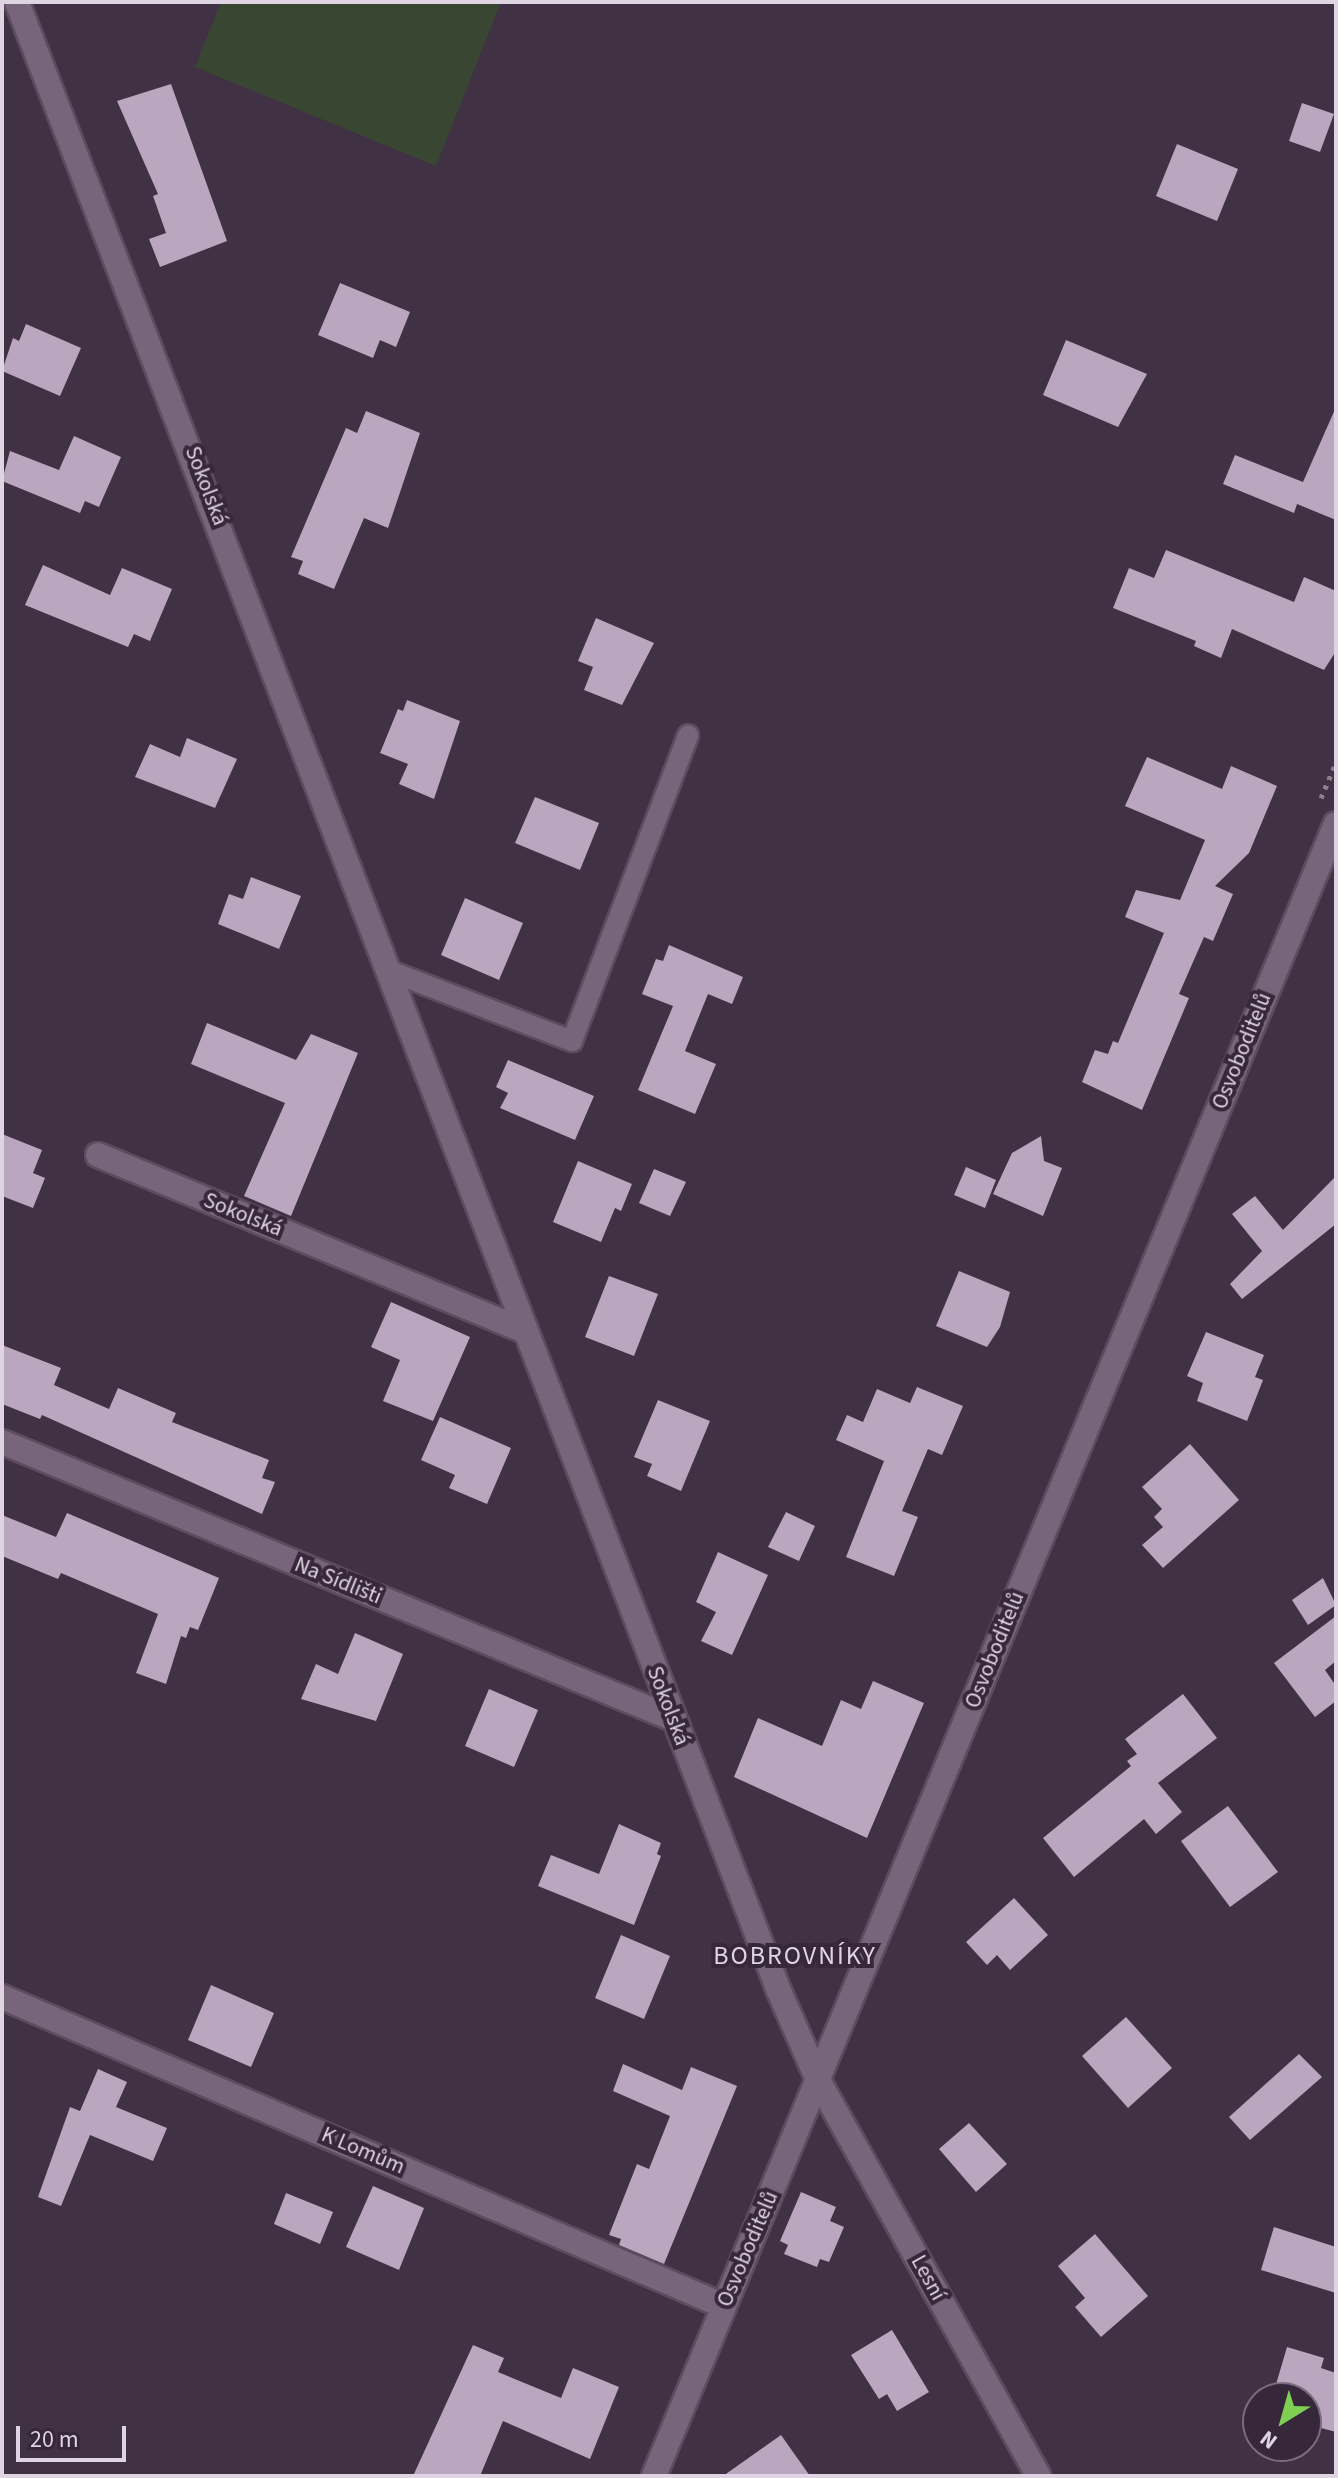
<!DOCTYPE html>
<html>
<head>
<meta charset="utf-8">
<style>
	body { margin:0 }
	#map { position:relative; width:1338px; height:2478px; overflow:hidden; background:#413145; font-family:"Source Sans 3",sans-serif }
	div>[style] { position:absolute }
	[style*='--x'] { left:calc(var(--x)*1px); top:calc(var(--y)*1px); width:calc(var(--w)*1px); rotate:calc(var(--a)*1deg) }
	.green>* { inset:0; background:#394732 }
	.building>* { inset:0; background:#baa6be }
	.path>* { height:5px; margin-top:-2.5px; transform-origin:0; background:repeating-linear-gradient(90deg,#8d7f90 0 4px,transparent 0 10px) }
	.roads { filter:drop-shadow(2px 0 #5b4d5e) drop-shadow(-2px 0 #5b4d5e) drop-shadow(0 2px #5b4d5e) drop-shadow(0 -2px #5b4d5e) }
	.lane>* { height:20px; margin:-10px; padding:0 10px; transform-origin:10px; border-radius:10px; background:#77657b }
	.street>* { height:24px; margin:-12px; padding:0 12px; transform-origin:12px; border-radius:12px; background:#77657b }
	.secondary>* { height:24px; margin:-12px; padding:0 12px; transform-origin:12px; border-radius:12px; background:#77657b }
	span { translate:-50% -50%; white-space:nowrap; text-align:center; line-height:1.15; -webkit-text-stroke:8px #37273a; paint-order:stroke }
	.street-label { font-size:22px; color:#dfd4e1 }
	.quarter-label { font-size:26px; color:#dfd4e1; letter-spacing:2px }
	.frame { position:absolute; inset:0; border:4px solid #dfd4e1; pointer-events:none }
	.north { position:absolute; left:1242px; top:2382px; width:80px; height:80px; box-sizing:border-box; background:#37273a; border:2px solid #7a6c7d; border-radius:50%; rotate:217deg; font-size:22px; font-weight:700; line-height:32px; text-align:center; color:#dfd4e1 }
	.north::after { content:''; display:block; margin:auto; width:28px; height:36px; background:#7fd052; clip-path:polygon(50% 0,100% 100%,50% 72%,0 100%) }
	.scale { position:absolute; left:16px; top:2426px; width:110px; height:36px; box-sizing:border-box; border:4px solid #dfd4e1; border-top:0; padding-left:10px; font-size:24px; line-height:28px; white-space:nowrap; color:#dfd4e1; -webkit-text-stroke:6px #37273a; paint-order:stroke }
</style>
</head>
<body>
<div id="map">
	<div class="green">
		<div style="clip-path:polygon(221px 2px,501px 2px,436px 166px,195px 67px)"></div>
	</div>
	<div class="building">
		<div style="clip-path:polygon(171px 84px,227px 241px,160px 267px,149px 239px,166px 233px,153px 196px,158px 194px,117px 101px)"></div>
		<div style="clip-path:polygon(1302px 103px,1334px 114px,1320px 152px,1289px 141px)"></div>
		<div style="clip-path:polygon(1177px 144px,1238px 169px,1217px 221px,1156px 196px)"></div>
		<div style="clip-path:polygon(340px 283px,410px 312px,396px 347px,380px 340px,373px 358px,318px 335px)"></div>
		<div style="clip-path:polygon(26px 324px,81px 348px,60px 396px,2px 371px,13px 338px,19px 341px)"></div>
		<div style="clip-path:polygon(1066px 340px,1147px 374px,1118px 427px,1043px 395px)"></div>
		<div style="clip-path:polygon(1336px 407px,1336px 520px,1297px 504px,1294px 513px,1223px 484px,1235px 455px,1303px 482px)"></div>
		<div style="clip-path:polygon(366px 411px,420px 433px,388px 528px,364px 518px,334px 589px,298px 574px,303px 561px,291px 557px,346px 428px,357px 433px)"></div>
		<div style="clip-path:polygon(74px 436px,121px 457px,99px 507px,85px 501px,80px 513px,2px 481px,10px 451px,59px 470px)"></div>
		<div style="clip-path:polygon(1166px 550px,1294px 602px,1304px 577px,1336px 591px,1336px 651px,1324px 670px,1232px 629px,1221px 658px,1194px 646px,1196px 641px,1113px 608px,1129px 568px,1154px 578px)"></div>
		<div style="clip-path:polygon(43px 565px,110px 595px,122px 568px,172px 589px,150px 641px,134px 634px,128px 647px,25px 605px)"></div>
		<div style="clip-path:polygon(596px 618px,654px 643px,622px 705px,584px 690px,593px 667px,578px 661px)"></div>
		<div style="clip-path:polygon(407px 700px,460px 721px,434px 799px,399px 784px,408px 764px,380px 753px,398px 709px,403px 711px)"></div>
		<div style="clip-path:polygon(187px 738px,237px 759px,215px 808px,135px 777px,150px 744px,180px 757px)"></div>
		<div style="clip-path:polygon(1147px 757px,1222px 789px,1231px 766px,1277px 786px,1249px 853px,1215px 886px,1233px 894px,1213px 941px,1204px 937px,1179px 994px,1189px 998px,1142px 1110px,1082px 1082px,1095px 1050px,1108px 1054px,1113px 1041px,1118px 1043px,1164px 933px,1125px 917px,1136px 890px,1180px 900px,1205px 840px,1125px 806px)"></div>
		<div style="clip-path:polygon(535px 797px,599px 823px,580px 870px,515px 843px)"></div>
		<div style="clip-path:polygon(251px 877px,301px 896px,279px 949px,218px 924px,229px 894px,243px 899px)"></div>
		<div style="clip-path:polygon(465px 898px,523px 923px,499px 980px,441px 955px)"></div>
		<div style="clip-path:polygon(669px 945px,743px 977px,732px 1004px,708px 994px,685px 1051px,716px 1064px,695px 1114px,638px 1090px,673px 1006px,642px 994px,656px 959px,663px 961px)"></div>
		<div style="clip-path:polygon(207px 1023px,296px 1060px,311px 1034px,358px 1053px,291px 1216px,244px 1196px,285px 1103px,191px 1064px)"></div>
		<div style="clip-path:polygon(508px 1060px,594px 1096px,575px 1140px,500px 1108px,508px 1093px,496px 1087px)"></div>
		<div style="clip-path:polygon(2px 1134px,42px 1150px,33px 1173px,45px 1178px,33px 1208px,2px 1196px)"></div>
		<div style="clip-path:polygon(1041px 1136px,1044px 1161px,1062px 1168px,1043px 1216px,993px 1194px,1012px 1153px)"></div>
		<div style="clip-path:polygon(578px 1161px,632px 1184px,621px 1211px,615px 1208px,601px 1242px,553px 1222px)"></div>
		<div style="clip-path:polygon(966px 1167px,996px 1180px,985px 1208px,954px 1195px)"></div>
		<div style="clip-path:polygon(654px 1169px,686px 1182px,670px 1216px,639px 1203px)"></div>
		<div style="clip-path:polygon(1336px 1176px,1336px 1224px,1242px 1299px,1230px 1284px,1262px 1251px,1232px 1214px,1255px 1196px,1283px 1230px)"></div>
		<div style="clip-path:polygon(959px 1271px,1010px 1292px,1000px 1327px,987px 1347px,936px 1326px)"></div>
		<div style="clip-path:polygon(609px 1276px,658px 1294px,634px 1356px,585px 1337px)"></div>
		<div style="clip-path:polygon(391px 1302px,470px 1337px,433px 1421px,383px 1401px,400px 1360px,371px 1347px)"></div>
		<div style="clip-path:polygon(1206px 1332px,1264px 1355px,1255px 1377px,1263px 1380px,1247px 1421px,1197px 1401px,1203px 1383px,1187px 1376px)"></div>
		<div style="clip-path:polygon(2px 1345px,61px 1368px,54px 1385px,109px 1409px,118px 1388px,176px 1413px,172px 1422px,269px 1460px,262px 1478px,275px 1482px,262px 1514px,42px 1415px,40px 1419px,2px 1404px)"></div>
		<div style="clip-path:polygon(917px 1387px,963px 1406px,942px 1455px,928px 1449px,902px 1511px,918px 1517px,894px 1576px,846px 1557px,884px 1461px,836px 1440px,847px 1415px,863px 1422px,877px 1389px,910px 1403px)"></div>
		<div style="clip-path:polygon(658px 1400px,710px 1421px,681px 1491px,647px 1476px,652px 1464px,634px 1457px)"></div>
		<div style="clip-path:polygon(440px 1417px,511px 1448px,487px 1504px,449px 1488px,455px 1475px,421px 1460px)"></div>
		<div style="clip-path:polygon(1190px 1444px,1239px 1500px,1163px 1568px,1142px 1545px,1163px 1527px,1154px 1517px,1162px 1509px,1142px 1487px)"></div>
		<div style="clip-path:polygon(786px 1512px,815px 1526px,799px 1561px,768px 1547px)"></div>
		<div style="clip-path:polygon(67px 1513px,219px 1578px,198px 1630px,190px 1627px,186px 1638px,181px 1636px,166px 1684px,136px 1673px,158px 1614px,61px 1573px,58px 1579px,2px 1556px,2px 1515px,56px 1537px)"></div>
		<div style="clip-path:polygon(718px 1552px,768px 1575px,732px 1655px,701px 1641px,716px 1612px,696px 1602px)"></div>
		<div style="clip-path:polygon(1323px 1578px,1336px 1605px,1308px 1625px,1292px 1600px)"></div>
		<div style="clip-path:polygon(1336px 1616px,1336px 1661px,1325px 1670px,1336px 1686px,1336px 1701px,1315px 1717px,1274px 1663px)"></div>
		<div style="clip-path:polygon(355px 1633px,403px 1654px,376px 1721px,301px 1699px,316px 1664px,338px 1674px)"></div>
		<div style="clip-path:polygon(873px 1681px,924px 1703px,867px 1838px,734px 1777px,758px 1718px,822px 1746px,841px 1700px,861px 1709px)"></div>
		<div style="clip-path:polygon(489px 1689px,538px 1710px,514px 1767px,465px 1746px)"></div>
		<div style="clip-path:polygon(1183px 1694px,1217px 1738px,1158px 1783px,1182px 1812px,1156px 1834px,1144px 1819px,1074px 1877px,1043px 1838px,1131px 1766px,1127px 1761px,1137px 1754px,1125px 1739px)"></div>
		<div style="clip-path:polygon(1228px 1806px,1278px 1872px,1230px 1907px,1181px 1841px)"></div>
		<div style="clip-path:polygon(619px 1824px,661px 1843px,657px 1854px,661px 1856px,634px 1925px,538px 1886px,551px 1855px,599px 1874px)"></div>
		<div style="clip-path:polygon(1014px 1898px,1048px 1935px,1010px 1970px,997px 1955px,987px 1965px,966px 1942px)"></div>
		<div style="clip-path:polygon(621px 1935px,670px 1956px,644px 2019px,595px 1998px)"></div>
		<div style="clip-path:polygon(211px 1985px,274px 2013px,251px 2067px,188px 2040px)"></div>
		<div style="clip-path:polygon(1126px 2017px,1172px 2068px,1128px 2108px,1082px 2056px)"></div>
		<div style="clip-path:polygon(1299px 2054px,1322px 2077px,1250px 2140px,1229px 2117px)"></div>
		<div style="clip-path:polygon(623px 2064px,682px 2090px,691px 2067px,737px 2086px,664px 2264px,619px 2245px,621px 2239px,609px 2235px,637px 2164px,649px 2169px,670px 2116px,613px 2091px)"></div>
		<div style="clip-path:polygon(98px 2069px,127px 2082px,116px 2107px,167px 2128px,153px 2161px,90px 2135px,61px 2206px,38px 2197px,70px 2107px,80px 2111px)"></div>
		<div style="clip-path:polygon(969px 2123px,1007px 2164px,976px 2192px,939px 2149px)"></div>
		<div style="clip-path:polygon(373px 2186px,424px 2208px,399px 2270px,346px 2247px)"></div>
		<div style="clip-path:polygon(801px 2192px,836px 2207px,830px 2221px,844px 2227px,829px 2262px,820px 2259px,817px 2267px,784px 2254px,788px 2245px,780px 2241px)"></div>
		<div style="clip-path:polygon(286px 2193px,333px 2212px,320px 2244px,274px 2224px)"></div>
		<div style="clip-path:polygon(1274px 2227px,1336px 2247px,1336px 2293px,1261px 2270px)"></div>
		<div style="clip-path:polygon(1095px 2234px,1148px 2296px,1101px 2337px,1075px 2307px,1085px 2298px,1058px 2266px)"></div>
		<div style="clip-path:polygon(892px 2330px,929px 2392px,897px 2411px,887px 2394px,879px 2399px,851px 2355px)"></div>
		<div style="clip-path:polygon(473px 2345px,504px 2358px,498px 2372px,561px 2398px,573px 2368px,619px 2387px,590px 2459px,503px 2421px,480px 2476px,413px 2476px)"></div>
		<div style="clip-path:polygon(1287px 2347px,1324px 2358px,1321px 2368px,1336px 2373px,1336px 2432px,1306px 2424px,1306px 2398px,1272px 2398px)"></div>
		<div style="clip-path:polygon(781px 2435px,810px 2476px,723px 2476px)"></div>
	</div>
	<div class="path">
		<div style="--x:1321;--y:798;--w:39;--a:-67"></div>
	</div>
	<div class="roads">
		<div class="lane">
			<div style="--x:392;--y:972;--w:193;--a:21"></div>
			<div style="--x:572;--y:1041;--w:327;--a:-69.2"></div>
		</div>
		<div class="street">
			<div style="--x:17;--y:2;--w:2130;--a:69.04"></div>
			<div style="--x:779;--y:1991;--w:97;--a:66.3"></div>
			<div style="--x:818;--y:2080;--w:453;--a:60.9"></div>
			<div style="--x:98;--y:1155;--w:459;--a:22.4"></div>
			<div style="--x:2;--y:1442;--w:727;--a:22.4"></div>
			<div style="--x:2;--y:1997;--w:785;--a:23.17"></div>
		</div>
		<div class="secondary">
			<div style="--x:654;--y:2476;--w:1787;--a:-67.57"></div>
		</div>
	</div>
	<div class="street-label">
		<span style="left:206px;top:486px;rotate:69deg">Sokolská</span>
		<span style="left:1242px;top:1051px;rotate:-68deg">Osvoboditelů</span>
		<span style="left:243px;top:1215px;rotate:22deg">Sokolská</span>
		<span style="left:338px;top:1581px;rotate:22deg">Na Sídlišti</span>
		<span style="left:995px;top:1650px;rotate:-68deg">Osvoboditelů</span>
		<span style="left:668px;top:1706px;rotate:69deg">Sokolská</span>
		<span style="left:363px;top:2151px;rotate:23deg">K Lomům</span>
		<span style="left:748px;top:2249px;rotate:-67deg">Osvoboditelů</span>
		<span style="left:928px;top:2278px;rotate:61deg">Lesní</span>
	</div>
	<div class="quarter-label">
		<span style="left:795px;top:1956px">BOBROVNÍKY</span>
	</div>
	<div class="frame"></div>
	<div class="north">N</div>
	<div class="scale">20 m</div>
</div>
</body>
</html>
